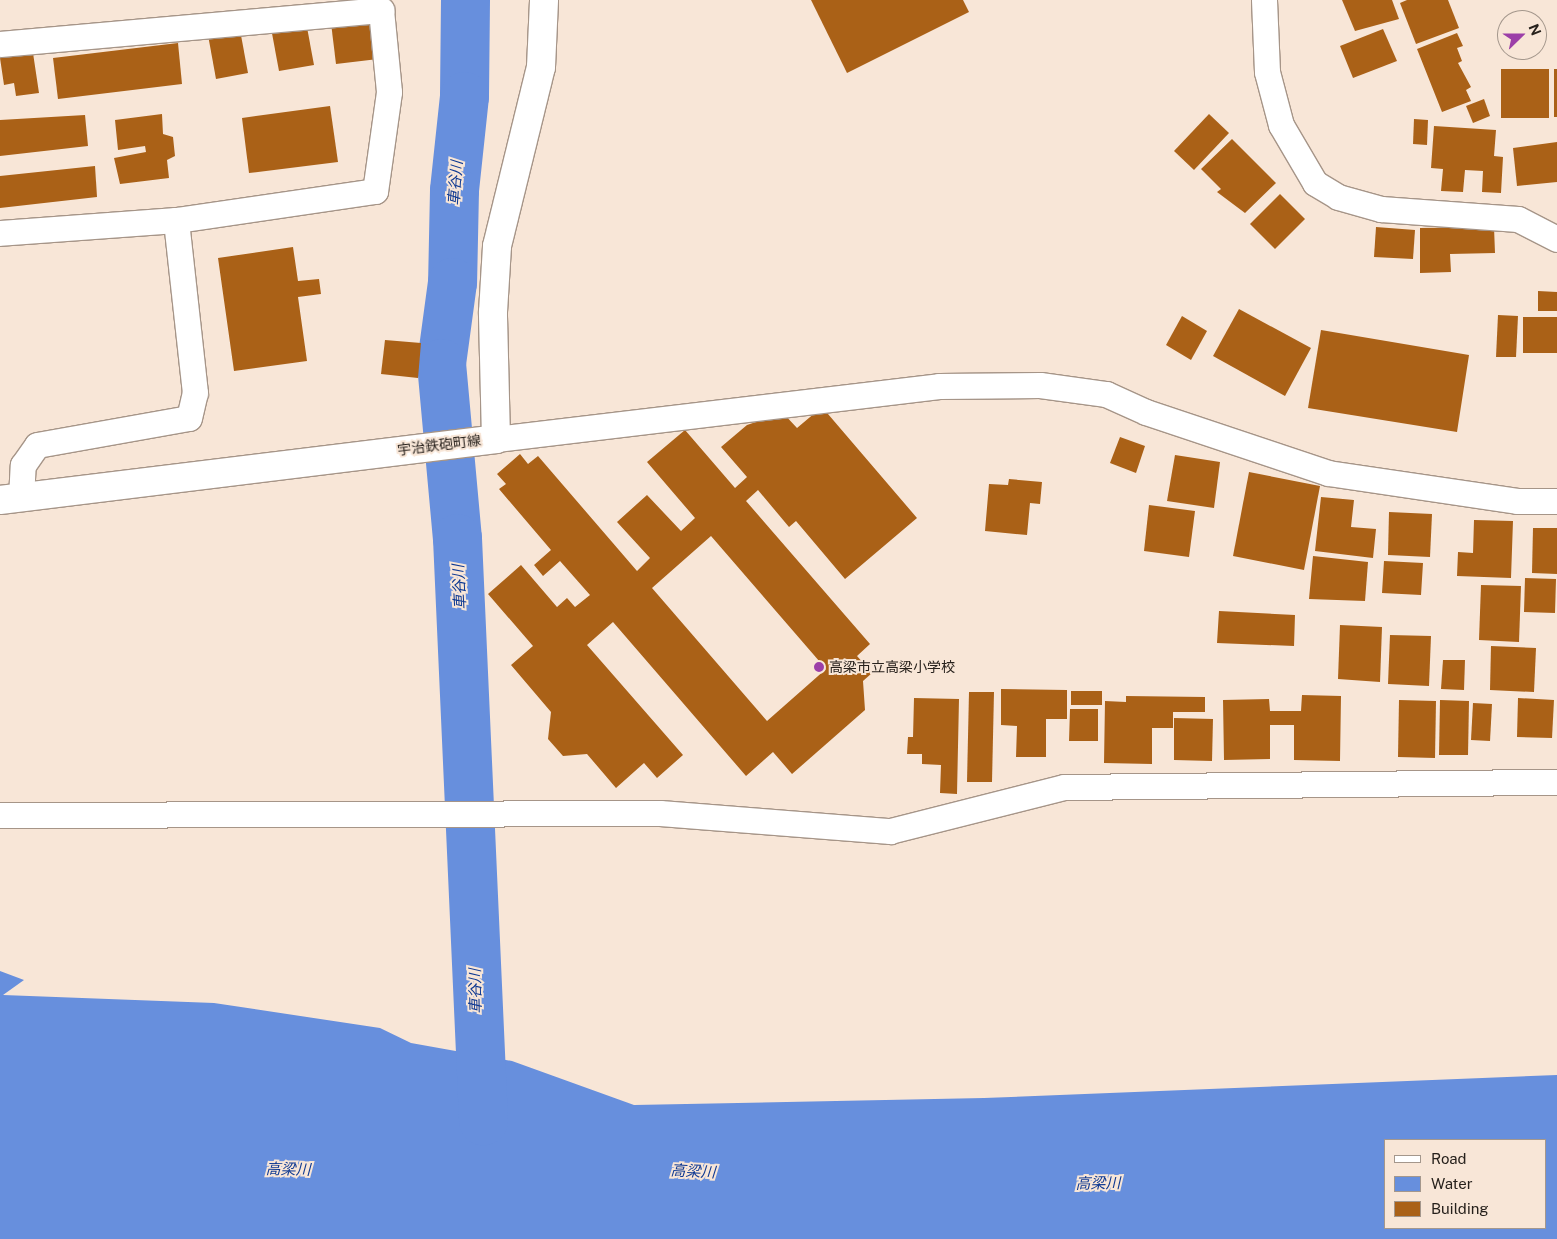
<!DOCTYPE html>
<html>
<head>
<meta charset="utf-8">
<style>
	body { margin:0 }
	#map { position:relative; width:1557px; height:1239px; overflow:hidden; background:#f8e6d7; font-family:"Public Sans","Noto Sans JP",sans-serif }
	div>[style] { position:absolute }
	[style*='--x'] { left:calc(var(--x)*1px); top:calc(var(--y)*1px); width:calc(var(--w)*1px); rotate:calc(var(--a)*1deg) }
	.water>* { inset:0; background:#678fdd }
	.river>* { height:49px; margin:-24.5px; padding:0 24.5px; transform-origin:24.5px; border-radius:24.5px; background:#678fdd }
	.building>* { inset:0; background:#aa6117 }
	.roads { filter:drop-shadow(1px 0 #a69588) drop-shadow(-1px 0 #a69588) drop-shadow(0 1px #a69588) drop-shadow(0 -1px #a69588) }
	.street>* { height:25px; margin:-12.5px; padding:0 12.5px; transform-origin:12.5px; border-radius:12.5px; background:#fff }
	.secondary>* { height:28px; margin:-14px; padding:0 14px; transform-origin:14px; border-radius:14px; background:#fff }
	.dots>* { width:14px; height:14px; translate:-50% -50%; box-sizing:border-box; border:2px solid #f8e6d7; border-radius:50% }
	span { translate:-50% -50%; white-space:nowrap; text-align:center; line-height:1.15; -webkit-text-stroke:4px #f8e6d7; paint-order:stroke }
	.street-label { font-size:14px; color:#27211c }
	.poi-label { font-size:14px; color:#27211c }
	.left { translate:0 -50%; text-align:left }
	.water-label { font-size:15px; color:#0e3992; font-style:italic }
	.legend { position:absolute; left:1384px; top:1139px; width:162px; height:90px; box-sizing:border-box; background:#f8e6d7; border:1px solid #a4978c; margin:0; padding:6px 9px; list-style:none; font-size:15px; color:#27211c }
	.legend li { display:flex; align-items:center; gap:10px; height:25px }
	.legend b { width:25px; border:1px solid #a4978c }
	.north { position:absolute; left:1497px; top:10px; width:50px; height:50px; box-sizing:border-box; background:#f8e6d7; border:1px solid #a4978c; border-radius:50%; rotate:68deg; font-size:14px; font-weight:700; line-height:20px; text-align:center; color:#27211c }
	.north::after { content:''; display:block; margin:auto; width:18px; height:22px; background:#9c3fa8; clip-path:polygon(50% 0,100% 100%,50% 72%,0 100%) }
</style>
</head>
<body>
<div id="map">
	<div class="water">
		<div style="clip-path:polygon(evenodd,0 971px,24px 980px,3px 995px,214px 1003px,380px 1028px,411px 1043px,512px 1061px,634px 1105px,984px 1098px,1557px 1075px,1557px 1239px,0 1239px,0 971px,1386px 1140px,1546px 1140px,1546px 1228px,1386px 1228px,1386px 1140px)"></div>
	</div>
	<div class="river">
		<div style="--x:465;--y:0;--w:96;--a:90.6"></div>
		<div style="--x:464;--y:96;--w:95;--a:96.1"></div>
		<div style="--x:454;--y:190;--w:92;--a:91.2"></div>
		<div style="--x:452;--y:282;--w:82;--a:97.7"></div>
		<div style="--x:441;--y:363;--w:176;--a:84.8"></div>
		<div style="--x:457;--y:538;--w:583;--a:87.44"></div>
	</div>
	<div class="building">
		<div style="clip-path:polygon(811px 0,963px 0,969px 12px,847px 73px)"></div>
		<div style="clip-path:polygon(1342px 0,1392px 0,1399px 19px,1355px 31px)"></div>
		<div style="clip-path:polygon(1407px 0,1448px 0,1459px 28px,1416px 44px,1400px 3px)"></div>
		<div style="clip-path:polygon(374px 18px,378px 59px,336px 64px,331px 23px)"></div>
		<div style="clip-path:polygon(306px 22px,314px 65px,279px 71px,271px 28px)"></div>
		<div style="clip-path:polygon(1383px 29px,1397px 61px,1353px 78px,1340px 46px)"></div>
		<div style="clip-path:polygon(240px 30px,248px 73px,216px 79px,208px 35px)"></div>
		<div style="clip-path:polygon(1457px 33px,1463px 46px,1457px 48px,1462px 61px,1458px 63px,1471px 87px,1466px 90px,1471px 101px,1442px 112px,1417px 49px)"></div>
		<div style="clip-path:polygon(178px 43px,182px 84px,58px 99px,53px 58px)"></div>
		<div style="clip-path:polygon(33px 53px,39px 93px,16px 96px,14px 83px,4px 85px,0 58px)"></div>
		<div style="clip-path:polygon(1501px 69px,1549px 69px,1549px 118px,1501px 118px)"></div>
		<div style="clip-path:polygon(1554px 69px,1557px 69px,1557px 117px,1554px 117px)"></div>
		<div style="clip-path:polygon(1484px 99px,1490px 116px,1473px 123px,1466px 106px)"></div>
		<div style="clip-path:polygon(330px 106px,338px 162px,249px 173px,242px 118px)"></div>
		<div style="clip-path:polygon(162px 114px,163px 134px,173px 137px,175px 156px,167px 160px,169px 178px,120px 184px,114px 158px,146px 152px,145px 146px,118px 150px,115px 120px)"></div>
		<div style="clip-path:polygon(1209px 114px,1229px 133px,1194px 170px,1174px 151px)"></div>
		<div style="clip-path:polygon(85px 115px,88px 146px,0 156px,0 120px)"></div>
		<div style="clip-path:polygon(1414px 119px,1428px 120px,1427px 145px,1413px 144px)"></div>
		<div style="clip-path:polygon(1434px 126px,1496px 130px,1494px 156px,1503px 157px,1501px 193px,1482px 192px,1483px 171px,1465px 170px,1463px 192px,1441px 191px,1443px 169px,1431px 168px)"></div>
		<div style="clip-path:polygon(1232px 139px,1276px 183px,1245px 213px,1217px 192px,1221px 189px,1201px 169px)"></div>
		<div style="clip-path:polygon(1557px 142px,1557px 182px,1517px 186px,1513px 148px)"></div>
		<div style="clip-path:polygon(95px 166px,97px 197px,0 208px,0 176px)"></div>
		<div style="clip-path:polygon(1280px 194px,1305px 219px,1275px 249px,1250px 224px)"></div>
		<div style="clip-path:polygon(1376px 227px,1415px 230px,1413px 259px,1374px 257px)"></div>
		<div style="clip-path:polygon(1494px 227px,1495px 253px,1450px 254px,1451px 272px,1420px 273px,1420px 228px)"></div>
		<div style="clip-path:polygon(293px 247px,298px 281px,319px 279px,321px 294px,298px 297px,307px 361px,234px 371px,218px 258px)"></div>
		<div style="clip-path:polygon(1538px 291px,1557px 292px,1557px 311px,1538px 311px)"></div>
		<div style="clip-path:polygon(1239px 309px,1311px 348px,1285px 396px,1213px 356px)"></div>
		<div style="clip-path:polygon(1498px 315px,1518px 316px,1516px 357px,1496px 357px)"></div>
		<div style="clip-path:polygon(1182px 316px,1207px 331px,1191px 360px,1166px 345px)"></div>
		<div style="clip-path:polygon(1523px 317px,1557px 317px,1557px 353px,1523px 353px)"></div>
		<div style="clip-path:polygon(1321px 330px,1469px 355px,1457px 432px,1308px 408px)"></div>
		<div style="clip-path:polygon(385px 340px,421px 343px,418px 378px,381px 374px)"></div>
		<div style="clip-path:polygon(evenodd,822px 407px,917px 518px,845px 579px,796px 521px,789px 527px,758px 490px,746px 501px,870px 644px,857px 656px,872px 673px,863px 681px,865px 710px,792px 774px,773px 752px,746px 776px,613px 622px,587px 645px,683px 755px,657px 778px,644px 763px,616px 788px,587px 754px,563px 756px,548px 739px,551px 712px,511px 665px,533px 646px,488px 594px,521px 565px,557px 607px,567px 598px,575px 607px,590px 595px,560px 561px,543px 576px,534px 565px,551px 550px,499px 489px,506px 484px,497px 474px,520px 454px,528px 464px,538px 456px,637px 571px,650px 558px,617px 522px,647px 495px,681px 531px,695px 518px,647px 462px,685px 430px,735px 488px,747px 477px,721px 447px,747px 425px,783px 413px,797px 428px,822px 407px,711px 536px,826px 669px,767px 721px,652px 588px,711px 536px)"></div>
		<div style="clip-path:polygon(1120px 437px,1145px 446px,1136px 473px,1110px 463px)"></div>
		<div style="clip-path:polygon(1175px 455px,1220px 462px,1214px 508px,1167px 501px)"></div>
		<div style="clip-path:polygon(1249px 472px,1320px 486px,1304px 570px,1233px 556px)"></div>
		<div style="clip-path:polygon(1009px 479px,1042px 482px,1040px 504px,1030px 503px,1027px 535px,985px 531px,989px 484px,1008px 485px)"></div>
		<div style="clip-path:polygon(1321px 497px,1354px 500px,1351px 527px,1376px 529px,1373px 558px,1315px 551px)"></div>
		<div style="clip-path:polygon(1149px 505px,1195px 511px,1189px 557px,1144px 551px)"></div>
		<div style="clip-path:polygon(1389px 512px,1432px 514px,1430px 557px,1388px 555px)"></div>
		<div style="clip-path:polygon(1474px 520px,1513px 521px,1511px 578px,1457px 576px,1458px 552px,1473px 553px)"></div>
		<div style="clip-path:polygon(1533px 528px,1557px 528px,1557px 574px,1532px 573px)"></div>
		<div style="clip-path:polygon(1313px 556px,1368px 562px,1365px 601px,1309px 599px)"></div>
		<div style="clip-path:polygon(1384px 561px,1423px 563px,1421px 595px,1382px 593px)"></div>
		<div style="clip-path:polygon(1525px 578px,1556px 579px,1555px 613px,1524px 612px)"></div>
		<div style="clip-path:polygon(1481px 585px,1521px 586px,1519px 642px,1479px 640px)"></div>
		<div style="clip-path:polygon(1219px 611px,1295px 615px,1294px 646px,1217px 643px)"></div>
		<div style="clip-path:polygon(1340px 625px,1382px 627px,1380px 682px,1338px 679px)"></div>
		<div style="clip-path:polygon(1390px 635px,1431px 636px,1429px 686px,1388px 684px)"></div>
		<div style="clip-path:polygon(1491px 646px,1536px 648px,1534px 692px,1490px 690px)"></div>
		<div style="clip-path:polygon(1443px 660px,1465px 660px,1464px 690px,1441px 689px)"></div>
		<div style="clip-path:polygon(1001px 689px,1067px 690px,1067px 719px,1046px 719px,1046px 757px,1016px 757px,1017px 726px,1001px 725px)"></div>
		<div style="clip-path:polygon(1071px 691px,1102px 691px,1102px 705px,1071px 705px)"></div>
		<div style="clip-path:polygon(969px 692px,994px 692px,992px 782px,967px 782px)"></div>
		<div style="clip-path:polygon(1302px 695px,1341px 696px,1340px 761px,1294px 760px,1294px 725px,1270px 725px,1270px 759px,1224px 760px,1223px 700px,1269px 699px,1270px 711px,1301px 711px)"></div>
		<div style="clip-path:polygon(1126px 696px,1205px 697px,1205px 712px,1173px 712px,1173px 728px,1152px 728px,1152px 764px,1104px 763px,1105px 701px,1126px 702px)"></div>
		<div style="clip-path:polygon(914px 698px,959px 699px,957px 794px,940px 793px,941px 765px,922px 764px,922px 754px,907px 754px,908px 737px,913px 737px)"></div>
		<div style="clip-path:polygon(1518px 698px,1554px 700px,1552px 738px,1517px 737px)"></div>
		<div style="clip-path:polygon(1399px 700px,1436px 701px,1435px 758px,1398px 757px)"></div>
		<div style="clip-path:polygon(1440px 700px,1469px 701px,1468px 755px,1439px 755px)"></div>
		<div style="clip-path:polygon(1473px 703px,1492px 704px,1490px 741px,1471px 740px)"></div>
		<div style="clip-path:polygon(1070px 709px,1098px 709px,1098px 741px,1069px 741px)"></div>
		<div style="clip-path:polygon(1174px 718px,1213px 719px,1212px 761px,1174px 760px)"></div>
	</div>
	<div class="roads">
		<div class="street">
			<div style="--x:1264;--y:0;--w:72;--a:87.6"></div>
			<div style="--x:1267;--y:72;--w:55;--a:75.2"></div>
			<div style="--x:1281;--y:125;--w:67;--a:59.6"></div>
			<div style="--x:1315;--y:183;--w:27;--a:31"></div>
			<div style="--x:1338;--y:197;--w:45;--a:15.6"></div>
			<div style="--x:1381;--y:209;--w:137;--a:4.2"></div>
			<div style="--x:1518;--y:219;--w:44;--a:27.1"></div>
			<div style="--x:0;--y:44;--w:383;--a:-5.1"></div>
			<div style="--x:381;--y:10;--w:82;--a:84.4"></div>
			<div style="--x:389;--y:92;--w:100;--a:98"></div>
			<div style="--x:375;--y:191;--w:201;--a:171.7"></div>
			<div style="--x:176;--y:220;--w:176;--a:175.8"></div>
			<div style="--x:496;--y:439;--w:446;--a:-6.8"></div>
			<div style="--x:939;--y:386;--w:101;--a:-0.6"></div>
			<div style="--x:1040;--y:385;--w:67;--a:7.8"></div>
			<div style="--x:1106;--y:394;--w:44;--a:24.2"></div>
			<div style="--x:1146;--y:412;--w:192;--a:18.5"></div>
			<div style="--x:1328;--y:473;--w:191;--a:8.4"></div>
			<div style="--x:1517;--y:501;--w:40;--a:0"></div>
			<div style="--x:21;--y:498;--w:33;--a:-87"></div>
			<div style="--x:23;--y:465;--w:24;--a:-55"></div>
			<div style="--x:37;--y:445;--w:154;--a:-10.1"></div>
			<div style="--x:189;--y:418;--w:26;--a:-77"></div>
			<div style="--x:195;--y:393;--w:174;--a:-96.3"></div>
			<div style="--x:0;--y:815;--w:660;--a:-0.17"></div>
			<div style="--x:660;--y:813;--w:231;--a:4.5"></div>
			<div style="--x:890;--y:831;--w:179;--a:-14.2"></div>
			<div style="--x:1064;--y:787;--w:493;--a:-0.6"></div>
		</div>
		<div class="secondary">
			<div style="--x:0;--y:500;--w:500;--a:-7"></div>
			<div style="--x:496;--y:439;--w:127;--a:-91.4"></div>
			<div style="--x:493;--y:312;--w:66;--a:-86.5"></div>
			<div style="--x:497;--y:246;--w:184;--a:-76.2"></div>
			<div style="--x:541;--y:67;--w:67;--a:-87.4"></div>
		</div>
	</div>
	<div class="dots">
		<div style="left:819px;top:667px;background:#9c3fa8"></div>
	</div>
	<div class="street-label">
		<span style="left:439px;top:445px;rotate:-7deg">宇治鉄砲町線</span>
	</div>
	<div class="poi-label">
		<span class="left" style="left:829px;top:667px">高梁市立高梁小学校</span>
	</div>
	<div class="water-label">
		<span style="left:455px;top:183px;rotate:-86deg">車谷川</span>
		<span style="left:459px;top:587px;rotate:-93deg">車谷川</span>
		<span style="left:475px;top:991px;rotate:-91deg">車谷川</span>
		<span style="left:288px;top:1169px;rotate:1deg">高梁川</span>
		<span style="left:693px;top:1171px;rotate:3deg">高梁川</span>
		<span style="left:1098px;top:1183px;rotate:-1deg">高梁川</span>
	</div>
	<ul class="legend">
	<li><b style="height:6px;background:#fff"></b>Road</li>
	<li><b style="height:14px;background:#678fdd"></b>Water</li>
	<li><b style="height:14px;background:#aa6117"></b>Building</li>
	</ul>
	<div class="north">N</div>
</div>
</body>
</html>
